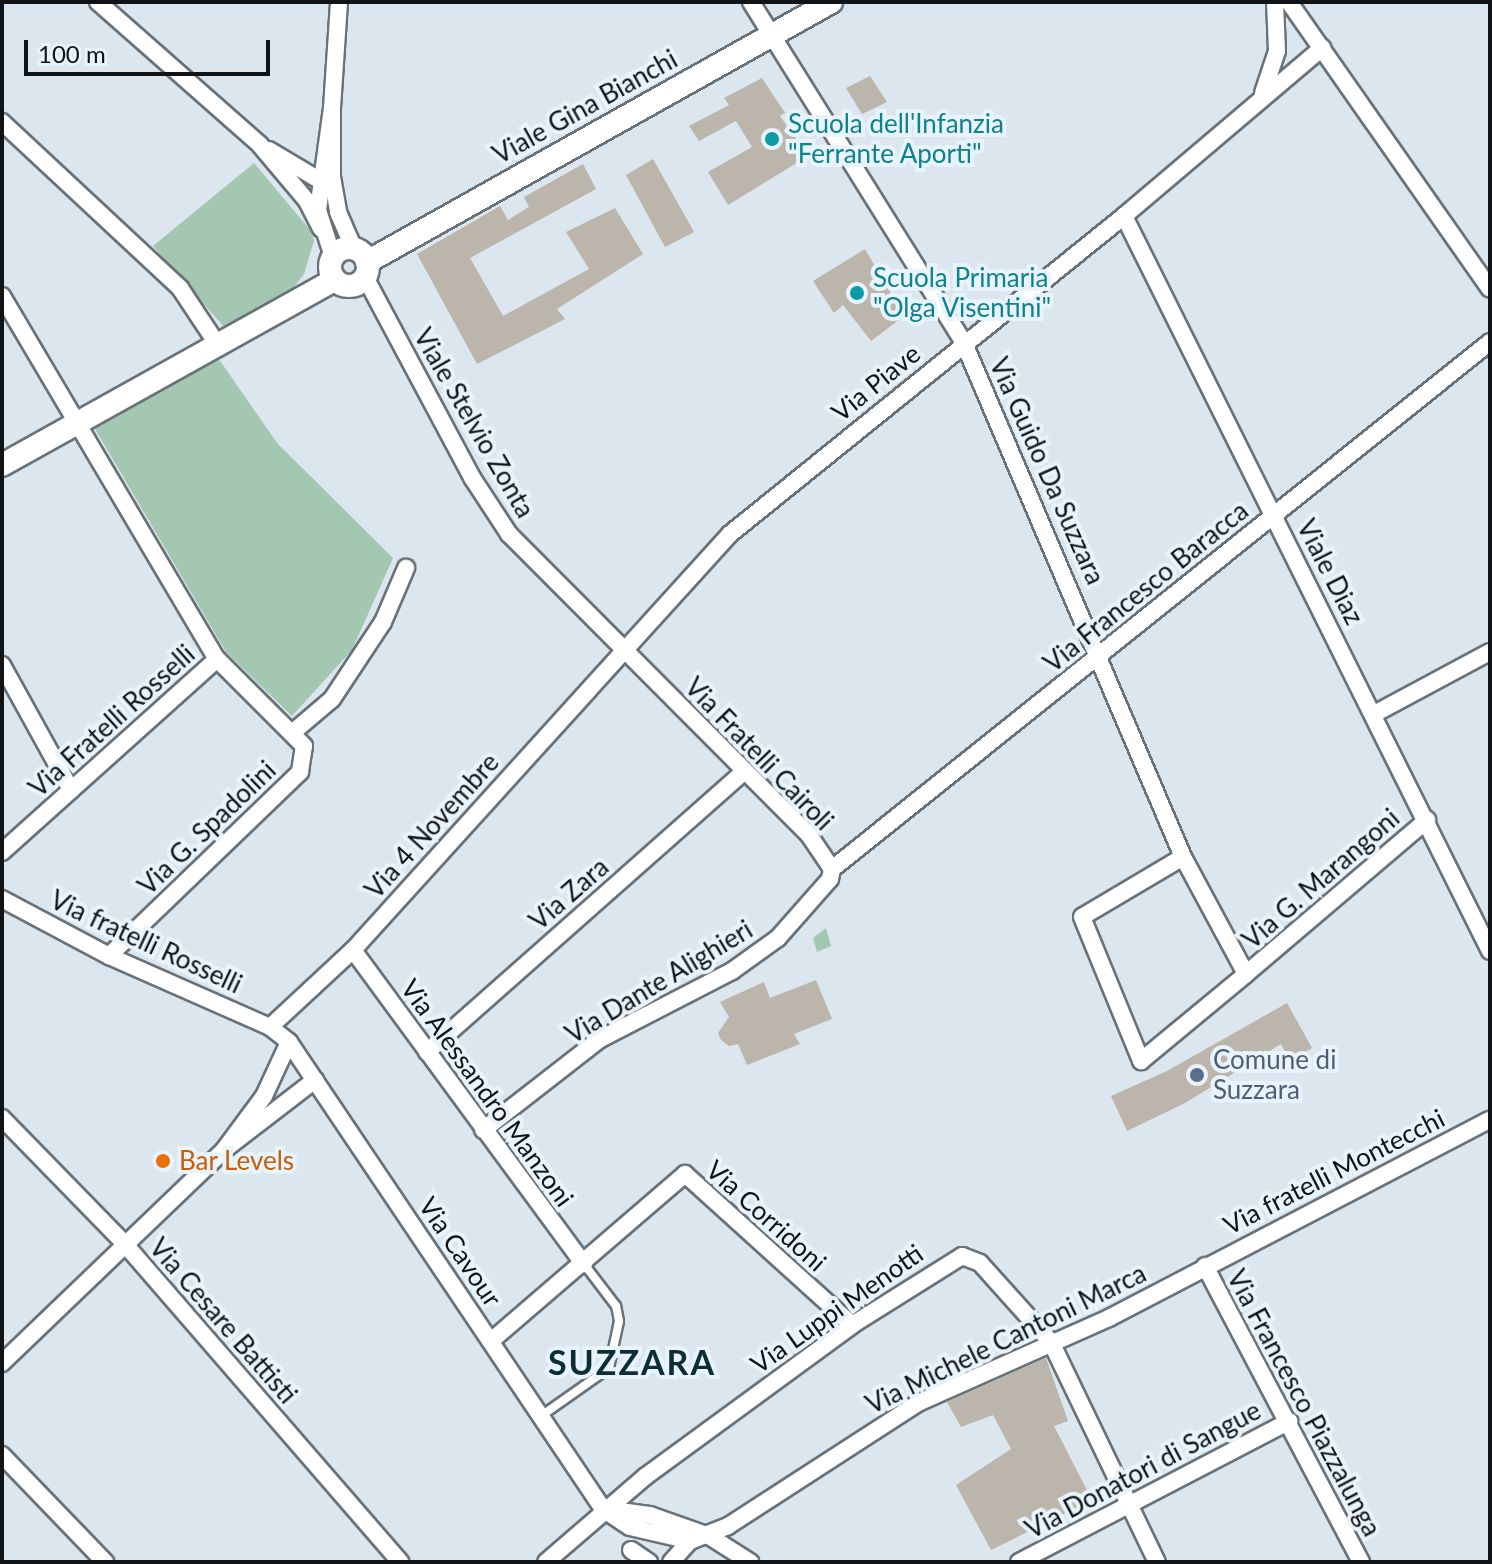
<!DOCTYPE html>
<html>
<head>
<meta charset="utf-8">
<style>
	body { margin:0 }
	#map { position:relative; width:1492px; height:1564px; overflow:hidden; background:#dce6ee; font-family:Lato,sans-serif }
	div>[style] { position:absolute }
	[style*='--x'] { left:calc(var(--x)*1px); top:calc(var(--y)*1px); width:calc(var(--w)*1px); rotate:calc(var(--a)*1deg) }
	.green>* { inset:0; background:#a3c7b0 }
	.building>* { inset:0; background:#bbb5ab }
	.roads { filter:drop-shadow(2px 0 #697279) drop-shadow(-2px 0 #697279) drop-shadow(0 2px #697279) drop-shadow(0 -2px #697279) }
	.lane>* { height:8px; margin:-4px; padding:0 4px; transform-origin:4px; border-radius:4px; background:#fff }
	.street>* { height:16px; margin:-8px; padding:0 8px; transform-origin:8px; border-radius:8px; background:#fff }
	.secondary>* { height:22px; margin:-11px; padding:0 11px; transform-origin:11px; border-radius:11px; background:#fff }
	.secondary>.ring { margin:-11px; padding:0; box-sizing:content-box; background:none; border:22px solid #fff; border-radius:50% }
	.dots>* { width:22px; height:22px; translate:-50% -50%; box-sizing:border-box; border:4px solid #e9f3fb; border-radius:50% }
	span { translate:-50% -50%; white-space:nowrap; text-align:center; line-height:1.15; -webkit-text-stroke:8px #e9f3fb; paint-order:stroke }
	.street-label { font-size:26px; color:#101417 }
	.culture-label { font-size:26px; color:#0d838f }
	.left { translate:0 -50%; text-align:left }
	.service-label { font-size:26px; color:#4e5e75 }
	.food-label { font-size:26px; color:#c56008 }
	.district-label { font-size:34px; color:#0c2e34; font-weight:700; letter-spacing:2px }
	.frame { position:absolute; inset:0; border:4px solid #101417; pointer-events:none }
	.scale { position:absolute; left:24px; top:40px; width:246px; height:36px; box-sizing:border-box; border:4px solid #101417; border-top:0; padding-left:10px; font-size:24px; line-height:28px; white-space:nowrap; color:#101417; -webkit-text-stroke:6px #e9f3fb; paint-order:stroke }
</style>
</head>
<body>
<div id="map">
	<div class="green">
		<div style="clip-path:polygon(254px 163px,311px 231px,314px 241px,304px 274px,288px 295px,225px 328px,153px 246px)"></div>
		<div style="clip-path:polygon(214px 352px,277px 443px,393px 558px,352px 650px,292px 716px,226px 652px,88px 417px)"></div>
		<div style="clip-path:polygon(826px 928px,831px 946px,817px 952px,813px 938px)"></div>
	</div>
	<div class="building">
		<div style="clip-path:polygon(870px 76px,887px 102px,862px 114px,846px 88px)"></div>
		<div style="clip-path:polygon(762px 78px,785px 113px,780px 116px,808px 156px,728px 205px,708px 172px,752px 147px,736px 121px,699px 141px,689px 126px,729px 105px,724px 98px)"></div>
		<div style="clip-path:polygon(653px 159px,694px 232px,665px 247px,626px 175px)"></div>
		<div style="clip-path:polygon(583px 164px,596px 189px,470px 258px,503px 316px,589px 269px,566px 232px,615px 208px,643px 254px,557px 309px,565px 319px,477px 364px,417px 254px,500px 206px,508px 220px,529px 207px,524px 197px)"></div>
		<div style="clip-path:polygon(865px 249px,904px 316px,871px 341px,843px 305px,834px 313px,813px 281px)"></div>
		<div style="clip-path:polygon(816px 980px,832px 1019px,794px 1034px,800px 1044px,747px 1065px,738px 1044px,729px 1046px,721px 1040px,718px 1033px,729px 1017px,720px 1002px,764px 982px,770px 998px)"></div>
		<div style="clip-path:polygon(1287px 1003px,1312px 1048px,1290px 1061px,1281px 1044px,1185px 1103px,1127px 1131px,1111px 1096px,1167px 1071px)"></div>
		<div style="clip-path:polygon(1046px 1358px,1068px 1421px,1054px 1426px,1092px 1500px,991px 1550px,956px 1485px,1011px 1449px,993px 1415px,961px 1427px,947px 1402px)"></div>
	</div>
	<div class="roads">
		<div class="lane">
			<div style="--x:541;--y:1416;--w:83;--a:-35.2"></div>
			<div style="--x:609;--y:1368;--w:48;--a:-78"></div>
			<div style="--x:619;--y:1321;--w:15;--a:-101"></div>
			<div style="--x:616;--y:1306;--w:53;--a:-127.3"></div>
		</div>
		<div class="street">
			<div style="--x:98;--y:2;--w:216;--a:41.4"></div>
			<div style="--x:260;--y:145;--w:73;--a:50"></div>
			<div style="--x:307;--y:201;--w:31;--a:63"></div>
			<div style="--x:751;--y:2;--w:402;--a:58"></div>
			<div style="--x:964;--y:343;--w:559;--a:66.92"></div>
			<div style="--x:1289;--y:2;--w:350;--a:55"></div>
			<div style="--x:1263;--y:93;--w:44;--a:-71.6"></div>
			<div style="--x:1277;--y:51;--w:49;--a:-92.3"></div>
			<div style="--x:332;--y:108;--w:106;--a:-86.2"></div>
			<div style="--x:2;--y:122;--w:243;--a:43"></div>
			<div style="--x:180;--y:288;--w:71;--a:56.5"></div>
			<div style="--x:269;--y:150;--w:64;--a:31"></div>
			<div style="--x:1124;--y:216;--w:821;--a:63.53"></div>
			<div style="--x:333;--y:257;--w:49;--a:-107.7"></div>
			<div style="--x:318;--y:210;--w:103;--a:-82.2"></div>
			<div style="--x:332;--y:108;--w:69;--a:90"></div>
			<div style="--x:332;--y:177;--w:36;--a:80"></div>
			<div style="--x:338;--y:212;--w:40;--a:66.6"></div>
			<div style="--x:365;--y:277;--w:229;--a:61.9"></div>
			<div style="--x:473;--y:479;--w:66;--a:56.8"></div>
			<div style="--x:509;--y:534;--w:425;--a:45.1"></div>
			<div style="--x:809;--y:835;--w:41;--a:55.9"></div>
			<div style="--x:832;--y:869;--w:10;--a:101"></div>
			<div style="--x:830;--y:879;--w:79;--a:131.4"></div>
			<div style="--x:778;--y:938;--w:57;--a:144.3"></div>
			<div style="--x:732;--y:971;--w:148;--a:152.7"></div>
			<div style="--x:600;--y:1039;--w:148;--a:142.1"></div>
			<div style="--x:2;--y:296;--w:422;--a:59.4"></div>
			<div style="--x:217;--y:659;--w:123;--a:45"></div>
			<div style="--x:304;--y:746;--w:26;--a:99"></div>
			<div style="--x:300;--y:772;--w:265;--a:136.1"></div>
			<div style="--x:2;--y:665;--w:143;--a:61.1"></div>
			<div style="--x:1376;--y:713;--w:129;--a:-28.2"></div>
			<div style="--x:292;--y:733;--w:52;--a:-40.4"></div>
			<div style="--x:332;--y:699;--w:92;--a:-56.5"></div>
			<div style="--x:383;--y:622;--w:59;--a:-66.9"></div>
			<div style="--x:2;--y:852;--w:289;--a:-41.9"></div>
			<div style="--x:832;--y:869;--w:843;--a:-38.69"></div>
			<div style="--x:2;--y:899;--w:121;--a:28"></div>
			<div style="--x:109;--y:956;--w:176;--a:23.8"></div>
			<div style="--x:270;--y:1027;--w:24;--a:38"></div>
			<div style="--x:289;--y:1042;--w:563;--a:56.08"></div>
			<div style="--x:603;--y:1509;--w:32;--a:34"></div>
			<div style="--x:630;--y:1527;--w:62;--a:13.1"></div>
			<div style="--x:690;--y:1541;--w:41;--a:-21.5"></div>
			<div style="--x:728;--y:1526;--w:226;--a:-32.9"></div>
			<div style="--x:918;--y:1403;--w:209;--a:-24"></div>
			<div style="--x:1109;--y:1318;--w:429;--a:-27.5"></div>
			<div style="--x:353;--y:950;--w:390;--a:53.7"></div>
			<div style="--x:1246;--y:974;--w:133;--a:-118.3"></div>
			<div style="--x:1183;--y:857;--w:117;--a:149.3"></div>
			<div style="--x:1082;--y:917;--w:156;--a:67.7"></div>
			<div style="--x:1141;--y:1061;--w:136;--a:-39.6"></div>
			<div style="--x:1246;--y:974;--w:238;--a:-40.4"></div>
			<div style="--x:270;--y:1027;--w:113;--a:-42.9"></div>
			<div style="--x:353;--y:950;--w:561;--a:-47.82"></div>
			<div style="--x:730;--y:534;--w:506;--a:-38.91"></div>
			<div style="--x:1124;--y:216;--w:260;--a:-40.3"></div>
			<div style="--x:289;--y:1042;--w:60;--a:114.8"></div>
			<div style="--x:264;--y:1096;--w:67;--a:126.5"></div>
			<div style="--x:224;--y:1150;--w:115;--a:-37.6"></div>
			<div style="--x:427;--y:1052;--w:423;--a:-41.5"></div>
			<div style="--x:2;--y:1118;--w:175;--a:45.7"></div>
			<div style="--x:124;--y:1243;--w:422;--a:49.1"></div>
			<div style="--x:1205;--y:1266;--w:335;--a:62.2"></div>
			<div style="--x:491;--y:1341;--w:256;--a:-40.7"></div>
			<div style="--x:685;--y:1174;--w:225;--a:42.1"></div>
			<div style="--x:2;--y:1363;--w:308;--a:-43.8"></div>
			<div style="--x:2;--y:1455;--w:149;--a:46.1"></div>
			<div style="--x:605;--y:1509;--w:45;--a:7.6"></div>
			<div style="--x:650;--y:1515;--w:63;--a:19.6"></div>
			<div style="--x:709;--y:1536;--w:49;--a:32.4"></div>
			<div style="--x:631;--y:1550;--w:22;--a:34"></div>
			<div style="--x:546;--y:1562;--w:132;--a:-40.7"></div>
			<div style="--x:646;--y:1476;--w:255;--a:-36.2"></div>
			<div style="--x:852;--y:1325;--w:130;--a:-32.1"></div>
			<div style="--x:962;--y:1256;--w:19;--a:21"></div>
			<div style="--x:980;--y:1263;--w:106;--a:48.1"></div>
			<div style="--x:1051;--y:1342;--w:244;--a:64.3"></div>
			<div style="--x:671;--y:1562;--w:28;--a:-48"></div>
			<div style="--x:1019;--y:1562;--w:305;--a:-27.5"></div>
		</div>
		<div class="secondary">
			<div class="ring" style="left:330px;top:248px;width:16px;height:16px"></div>
			<div style="--x:367;--y:262;--w:532;--a:-29.26"></div>
			<div style="--x:2;--y:465;--w:381;--a:-29.1"></div>
		</div>
	</div>
	<div class="dots">
		<div style="left:772px;top:139px;background:#0f9aa8"></div>
		<div style="left:857px;top:293px;background:#0f9aa8"></div>
		<div style="left:1197px;top:1075px;background:#5c6f8a"></div>
		<div style="left:163px;top:1161px;background:#e8710a"></div>
	</div>
	<div class="street-label">
		<span style="left:585px;top:107px;rotate:-29deg">Viale Gina Bianchi</span>
		<span style="left:876px;top:383px;rotate:-39deg">Via Piave</span>
		<span style="left:474px;top:423px;rotate:60deg">Viale Stelvio Zonta</span>
		<span style="left:1047px;top:471px;rotate:66deg">Via Guido Da Suzzara</span>
		<span style="left:1330px;top:572px;rotate:63deg">Viale Diaz</span>
		<span style="left:1146px;top:587px;rotate:-39deg">Via Francesco Baracca</span>
		<span style="left:112px;top:721px;rotate:-42deg">Via Fratelli Rosselli</span>
		<span style="left:759px;top:754px;rotate:46deg">Via Fratelli Cairoli</span>
		<span style="left:432px;top:826px;rotate:-48deg">Via 4 Novembre</span>
		<span style="left:207px;top:828px;rotate:-44deg">Via G. Spadolini</span>
		<span style="left:1321px;top:879px;rotate:-41deg">Via G. Marangoni</span>
		<span style="left:569px;top:894px;rotate:-41deg">Via Zara</span>
		<span style="left:146px;top:942px;rotate:25deg">Via fratelli Rosselli</span>
		<span style="left:659px;top:982px;rotate:-31deg">Via Dante Alighieri</span>
		<span style="left:487px;top:1093px;rotate:54deg">Via Alessandro Manzoni</span>
		<span style="left:1334px;top:1172px;rotate:-27deg">Via fratelli Montecchi</span>
		<span style="left:766px;top:1216px;rotate:42deg">Via Corridoni</span>
		<span style="left:460px;top:1252px;rotate:56deg">Via Cavour</span>
		<span style="left:837px;top:1309px;rotate:-35deg">Via Luppi Menotti</span>
		<span style="left:223px;top:1321px;rotate:49deg">Via Cesare Battisti</span>
		<span style="left:1006px;top:1339px;rotate:-26deg">Via Michele Cantoni Marca</span>
		<span style="left:1304px;top:1403px;rotate:62deg">Via Francesco Piazzalunga</span>
		<span style="left:1143px;top:1470px;rotate:-28deg">Via Donatori di Sangue</span>
	</div>
	<div class="culture-label">
		<span class="left" style="left:788px;top:139px">Scuola dell'Infanzia<br>"Ferrante Aporti"</span>
		<span class="left" style="left:873px;top:293px">Scuola Primaria<br>"Olga Visentini"</span>
	</div>
	<div class="service-label">
		<span class="left" style="left:1213px;top:1075px">Comune di<br>Suzzara</span>
	</div>
	<div class="food-label">
		<span class="left" style="left:179px;top:1161px">Bar Levels</span>
	</div>
	<div class="district-label">
		<span style="left:632px;top:1362px">SUZZARA</span>
	</div>
	<div class="frame"></div>
	<div class="scale">100 m</div>
</div>
</body>
</html>
